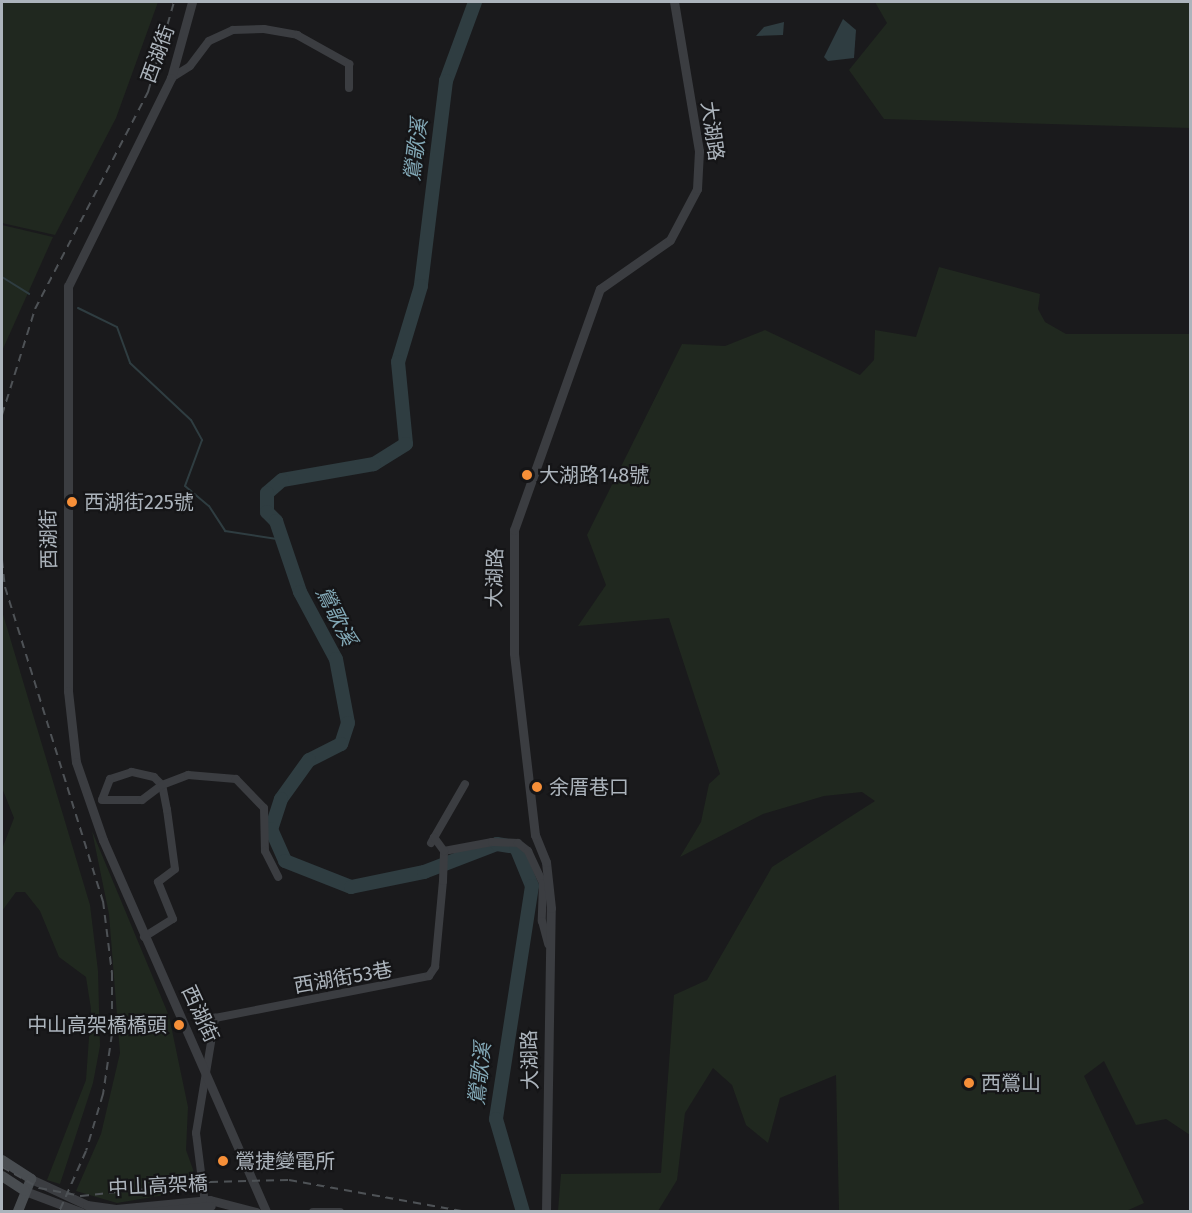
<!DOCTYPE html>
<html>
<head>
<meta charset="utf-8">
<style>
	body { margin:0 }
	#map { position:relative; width:1192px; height:1213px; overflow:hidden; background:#1a1a1c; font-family:"Fira Sans","Noto Sans TC",sans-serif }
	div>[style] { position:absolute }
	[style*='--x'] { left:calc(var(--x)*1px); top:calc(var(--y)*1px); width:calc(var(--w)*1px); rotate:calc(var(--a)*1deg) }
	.green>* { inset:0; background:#20281f }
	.water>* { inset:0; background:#2f3d41 }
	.stream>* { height:2px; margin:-1px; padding:0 1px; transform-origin:1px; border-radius:1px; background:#2f3d41 }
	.river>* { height:14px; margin:-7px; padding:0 7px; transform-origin:7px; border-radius:7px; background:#2f3d41 }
	.minor>* { height:8px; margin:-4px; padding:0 4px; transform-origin:4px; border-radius:4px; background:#3b3d41 }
	.tertiary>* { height:9px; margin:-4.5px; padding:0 4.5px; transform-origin:4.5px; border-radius:4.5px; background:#3b3d41 }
	.secondary>* { height:10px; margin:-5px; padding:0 5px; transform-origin:5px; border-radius:5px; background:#494d51 }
	.rail>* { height:2px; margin-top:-1px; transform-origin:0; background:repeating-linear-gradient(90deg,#4e5256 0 8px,transparent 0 14px) }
	.dots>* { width:16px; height:16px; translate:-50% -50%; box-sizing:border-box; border:3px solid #151517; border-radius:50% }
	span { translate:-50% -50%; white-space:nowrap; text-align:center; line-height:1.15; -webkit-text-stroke:4.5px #151517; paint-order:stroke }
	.street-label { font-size:20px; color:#acb4bc }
	.poi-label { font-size:20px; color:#acb4bc }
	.left { translate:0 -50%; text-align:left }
	.right { translate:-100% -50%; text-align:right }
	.water-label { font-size:21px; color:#83a9b7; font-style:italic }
	.frame { position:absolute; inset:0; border:3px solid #acb4bc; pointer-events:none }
</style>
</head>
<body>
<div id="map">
	<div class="green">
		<div style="clip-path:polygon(2px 2px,158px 2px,116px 118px,55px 235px,2px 223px)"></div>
		<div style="clip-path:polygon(875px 2px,1190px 2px,1190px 128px,884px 119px,849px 70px,887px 23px)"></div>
		<div style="clip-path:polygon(2px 225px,53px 237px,2px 351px)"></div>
		<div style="clip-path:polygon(939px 267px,1040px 294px,1038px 309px,1045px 322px,1066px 334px,1190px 334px,1190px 1135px,1166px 1119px,1136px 1125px,1104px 1061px,1084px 1076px,1144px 1203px,1124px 1212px,839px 1211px,836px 1075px,780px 1098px,768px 1143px,746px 1125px,732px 1085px,713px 1068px,685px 1113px,677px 1180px,658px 1211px,558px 1211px,561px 1174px,661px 1173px,674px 995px,707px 980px,772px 867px,875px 801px,862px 792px,824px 796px,763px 814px,680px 857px,701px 822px,709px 784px,720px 774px,669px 618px,578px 626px,606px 585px,587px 535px,682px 344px,725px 346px,765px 330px,860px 375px,874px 360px,875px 330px,916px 337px)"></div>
		<div style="clip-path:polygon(2px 611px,90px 905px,98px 971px,100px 1046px,93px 1083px,60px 1184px,47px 1180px,86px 1080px,91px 1009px,86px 977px,59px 957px,40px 911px,25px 892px,16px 892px,2px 911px,2px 849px,14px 818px,2px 788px)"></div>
		<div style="clip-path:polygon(92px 831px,169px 1016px,188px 1107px,186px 1150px,200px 1189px,117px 1203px,76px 1191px,101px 1134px,120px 1053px,109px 914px)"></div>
	</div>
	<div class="water">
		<div style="clip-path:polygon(843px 19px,856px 30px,854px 58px,828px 61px,824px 57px)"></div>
		<div style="clip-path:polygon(784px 22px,783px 35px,756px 36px,764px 27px)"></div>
	</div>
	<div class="stream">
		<div style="--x:2;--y:277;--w:32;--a:32"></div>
		<div style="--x:78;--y:308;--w:43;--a:26"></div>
		<div style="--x:117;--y:327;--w:38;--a:70"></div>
		<div style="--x:130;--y:363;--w:83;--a:43.1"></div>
		<div style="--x:191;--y:420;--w:23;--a:61"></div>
		<div style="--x:202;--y:440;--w:49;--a:110.3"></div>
		<div style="--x:185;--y:486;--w:31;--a:40"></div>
		<div style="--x:209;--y:506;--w:30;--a:57"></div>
		<div style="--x:225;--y:531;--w:59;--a:8.8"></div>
	</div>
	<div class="river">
		<div style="--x:475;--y:2;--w:84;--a:110.2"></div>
		<div style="--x:446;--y:81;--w:207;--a:97"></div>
		<div style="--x:421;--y:286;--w:79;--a:106.8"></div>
		<div style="--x:398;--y:362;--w:82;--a:84.4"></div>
		<div style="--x:406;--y:444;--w:38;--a:148"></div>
		<div style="--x:374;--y:464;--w:93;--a:170.1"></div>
		<div style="--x:282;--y:480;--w:20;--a:139"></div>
		<div style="--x:267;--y:493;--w:19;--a:90"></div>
		<div style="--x:267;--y:512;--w:13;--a:45"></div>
		<div style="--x:276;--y:521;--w:75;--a:71.3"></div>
		<div style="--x:300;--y:592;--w:76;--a:61.8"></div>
		<div style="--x:336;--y:659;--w:65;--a:79.4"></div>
		<div style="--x:348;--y:723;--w:22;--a:108"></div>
		<div style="--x:341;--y:744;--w:36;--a:153"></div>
		<div style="--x:309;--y:760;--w:48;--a:125.7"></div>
		<div style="--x:281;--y:799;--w:32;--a:108"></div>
		<div style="--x:271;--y:829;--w:35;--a:66"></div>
		<div style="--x:285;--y:861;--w:71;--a:21.5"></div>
		<div style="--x:351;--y:887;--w:75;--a:-11.6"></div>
		<div style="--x:424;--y:872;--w:78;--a:-21"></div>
		<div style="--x:497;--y:844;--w:19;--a:9"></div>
		<div style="--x:516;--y:847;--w:42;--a:67.7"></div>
		<div style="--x:532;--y:886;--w:236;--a:98.8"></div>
		<div style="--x:496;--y:1119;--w:97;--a:73.8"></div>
	</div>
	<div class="minor">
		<div style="--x:171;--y:78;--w:22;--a:-32"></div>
		<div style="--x:190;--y:66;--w:31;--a:-53"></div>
		<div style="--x:209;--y:41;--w:26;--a:-25"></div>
		<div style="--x:233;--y:30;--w:31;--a:-2"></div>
		<div style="--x:264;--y:29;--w:34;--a:10"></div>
		<div style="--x:297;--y:35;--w:60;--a:29.1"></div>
		<div style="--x:349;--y:64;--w:24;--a:90"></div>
		<div style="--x:431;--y:843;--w:68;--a:-60"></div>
		<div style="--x:444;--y:851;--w:49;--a:-10.6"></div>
		<div style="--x:492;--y:842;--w:26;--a:2"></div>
		<div style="--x:518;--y:843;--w:13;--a:39"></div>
		<div style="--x:528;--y:851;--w:35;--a:65"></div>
		<div style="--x:543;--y:883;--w:38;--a:92"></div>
		<div style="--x:542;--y:921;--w:24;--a:75"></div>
		<div style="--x:144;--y:937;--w:34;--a:-32"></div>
		<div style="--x:173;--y:919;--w:40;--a:-112"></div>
		<div style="--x:158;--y:882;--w:21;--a:-37"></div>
		<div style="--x:175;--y:869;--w:60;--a:-97.7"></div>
		<div style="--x:167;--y:810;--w:25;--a:-101"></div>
		<div style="--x:162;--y:785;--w:11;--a:-135"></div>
		<div style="--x:154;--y:777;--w:23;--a:-167"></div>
		<div style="--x:132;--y:772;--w:23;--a:162"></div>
		<div style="--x:110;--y:779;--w:22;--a:111"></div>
		<div style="--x:102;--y:800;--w:40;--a:0"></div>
		<div style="--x:142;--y:800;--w:25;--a:-37"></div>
		<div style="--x:162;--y:785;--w:28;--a:-21"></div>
		<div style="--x:188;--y:775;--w:48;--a:4.8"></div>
		<div style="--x:236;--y:779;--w:40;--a:46"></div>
		<div style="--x:264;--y:808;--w:43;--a:88.7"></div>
		<div style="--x:265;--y:851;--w:29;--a:63"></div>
		<div style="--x:206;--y:1212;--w:80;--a:-97.2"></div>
		<div style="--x:196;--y:1133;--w:117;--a:-80.6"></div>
		<div style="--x:215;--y:1018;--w:218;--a:-11.1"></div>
		<div style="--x:429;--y:976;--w:11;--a:-56"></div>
		<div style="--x:435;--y:967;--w:86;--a:-84.7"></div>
		<div style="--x:443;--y:881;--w:30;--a:-88"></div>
		<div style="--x:444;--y:851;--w:17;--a:-126"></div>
		<div style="--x:313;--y:1212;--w:27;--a:0"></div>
	</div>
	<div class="tertiary">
		<div style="--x:192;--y:2;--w:79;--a:105.4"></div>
		<div style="--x:171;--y:78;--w:232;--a:116.3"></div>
		<div style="--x:68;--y:286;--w:405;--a:90"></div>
		<div style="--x:68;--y:691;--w:71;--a:83.6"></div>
		<div style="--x:76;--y:762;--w:83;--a:70.9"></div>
		<div style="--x:103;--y:840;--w:406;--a:66.3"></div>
		<div style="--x:31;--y:1179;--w:62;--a:24.9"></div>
		<div style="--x:87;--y:1205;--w:29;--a:8"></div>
		<div style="--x:116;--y:1209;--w:94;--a:-5.5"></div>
		<div style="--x:210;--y:1200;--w:48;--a:14.6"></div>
		<div style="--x:25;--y:1191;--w:60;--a:20.6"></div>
		<div style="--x:147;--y:1212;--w:64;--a:-5.4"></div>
		<div style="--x:546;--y:1212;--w:304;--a:-89.1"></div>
		<div style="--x:551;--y:908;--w:46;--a:-96.2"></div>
		<div style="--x:546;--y:862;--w:29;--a:-112"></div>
		<div style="--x:535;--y:835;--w:183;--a:-96.6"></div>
		<div style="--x:514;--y:653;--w:123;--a:-90"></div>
		<div style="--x:514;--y:530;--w:256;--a:-70.4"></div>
		<div style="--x:600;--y:289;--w:85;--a:-35"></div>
		<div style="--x:670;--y:240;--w:58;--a:-62.1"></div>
		<div style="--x:697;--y:189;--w:38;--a:-87"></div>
		<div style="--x:699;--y:151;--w:151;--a:-99.5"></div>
	</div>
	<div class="secondary">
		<div style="--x:2;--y:1160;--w:35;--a:33"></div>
		<div style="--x:31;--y:1179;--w:35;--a:112"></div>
		<div style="--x:2;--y:1176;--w:27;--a:33"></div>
	</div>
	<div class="rail">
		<div style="--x:2;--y:415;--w:111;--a:-72.7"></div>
		<div style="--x:35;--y:309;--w:245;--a:-62.5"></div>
		<div style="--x:148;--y:92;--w:94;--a:-73.9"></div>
		<div style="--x:2;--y:560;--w:27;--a:84"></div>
		<div style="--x:5;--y:587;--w:329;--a:72.7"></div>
		<div style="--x:103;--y:901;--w:73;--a:82.9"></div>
		<div style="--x:112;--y:973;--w:61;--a:90"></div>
		<div style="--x:112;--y:1034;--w:61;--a:98.5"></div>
		<div style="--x:103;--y:1094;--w:59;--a:106.6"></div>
		<div style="--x:86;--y:1151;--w:67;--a:113.9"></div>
		<div style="--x:2;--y:1167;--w:43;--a:29.6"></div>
		<div style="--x:39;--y:1188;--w:43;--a:10.8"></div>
		<div style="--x:81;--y:1196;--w:130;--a:-6.2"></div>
		<div style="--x:210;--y:1182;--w:79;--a:-1.5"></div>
		<div style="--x:289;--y:1180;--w:181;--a:10.2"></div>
	</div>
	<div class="dots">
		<div style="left:527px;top:475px;background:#f68f38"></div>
		<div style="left:72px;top:502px;background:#f68f38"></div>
		<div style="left:537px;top:787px;background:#f68f38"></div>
		<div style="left:179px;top:1025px;background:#f68f38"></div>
		<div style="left:969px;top:1083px;background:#f68f38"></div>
		<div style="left:223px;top:1161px;background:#f68f38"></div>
	</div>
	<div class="street-label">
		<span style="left:158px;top:54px;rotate:-70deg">西湖街</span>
		<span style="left:712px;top:131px;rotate:82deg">大湖路</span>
		<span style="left:49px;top:539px;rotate:-91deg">西湖街</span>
		<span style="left:495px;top:578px;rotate:-89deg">大湖路</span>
		<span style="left:343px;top:978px;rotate:-10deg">西湖街53巷</span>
		<span style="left:200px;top:1014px;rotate:65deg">西湖街</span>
		<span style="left:530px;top:1060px;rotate:-92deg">大湖路</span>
		<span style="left:158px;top:1186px;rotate:-3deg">中山高架橋</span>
	</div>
	<div class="poi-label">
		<span class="left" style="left:539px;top:475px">大湖路148號</span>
		<span class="left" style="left:84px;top:502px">西湖街225號</span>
		<span class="left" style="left:549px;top:787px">余厝巷口</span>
		<span class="right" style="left:167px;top:1025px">中山高架橋橋頭</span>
		<span class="left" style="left:981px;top:1083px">西鶯山</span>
		<span class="left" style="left:235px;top:1161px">鶯捷變電所</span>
	</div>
	<div class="water-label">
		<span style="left:416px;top:150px;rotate:-83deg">鶯歌溪</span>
		<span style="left:336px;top:616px;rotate:63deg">鶯歌溪</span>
		<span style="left:480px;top:1074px;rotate:-84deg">鶯歌溪</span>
	</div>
	<div class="frame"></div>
</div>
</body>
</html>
